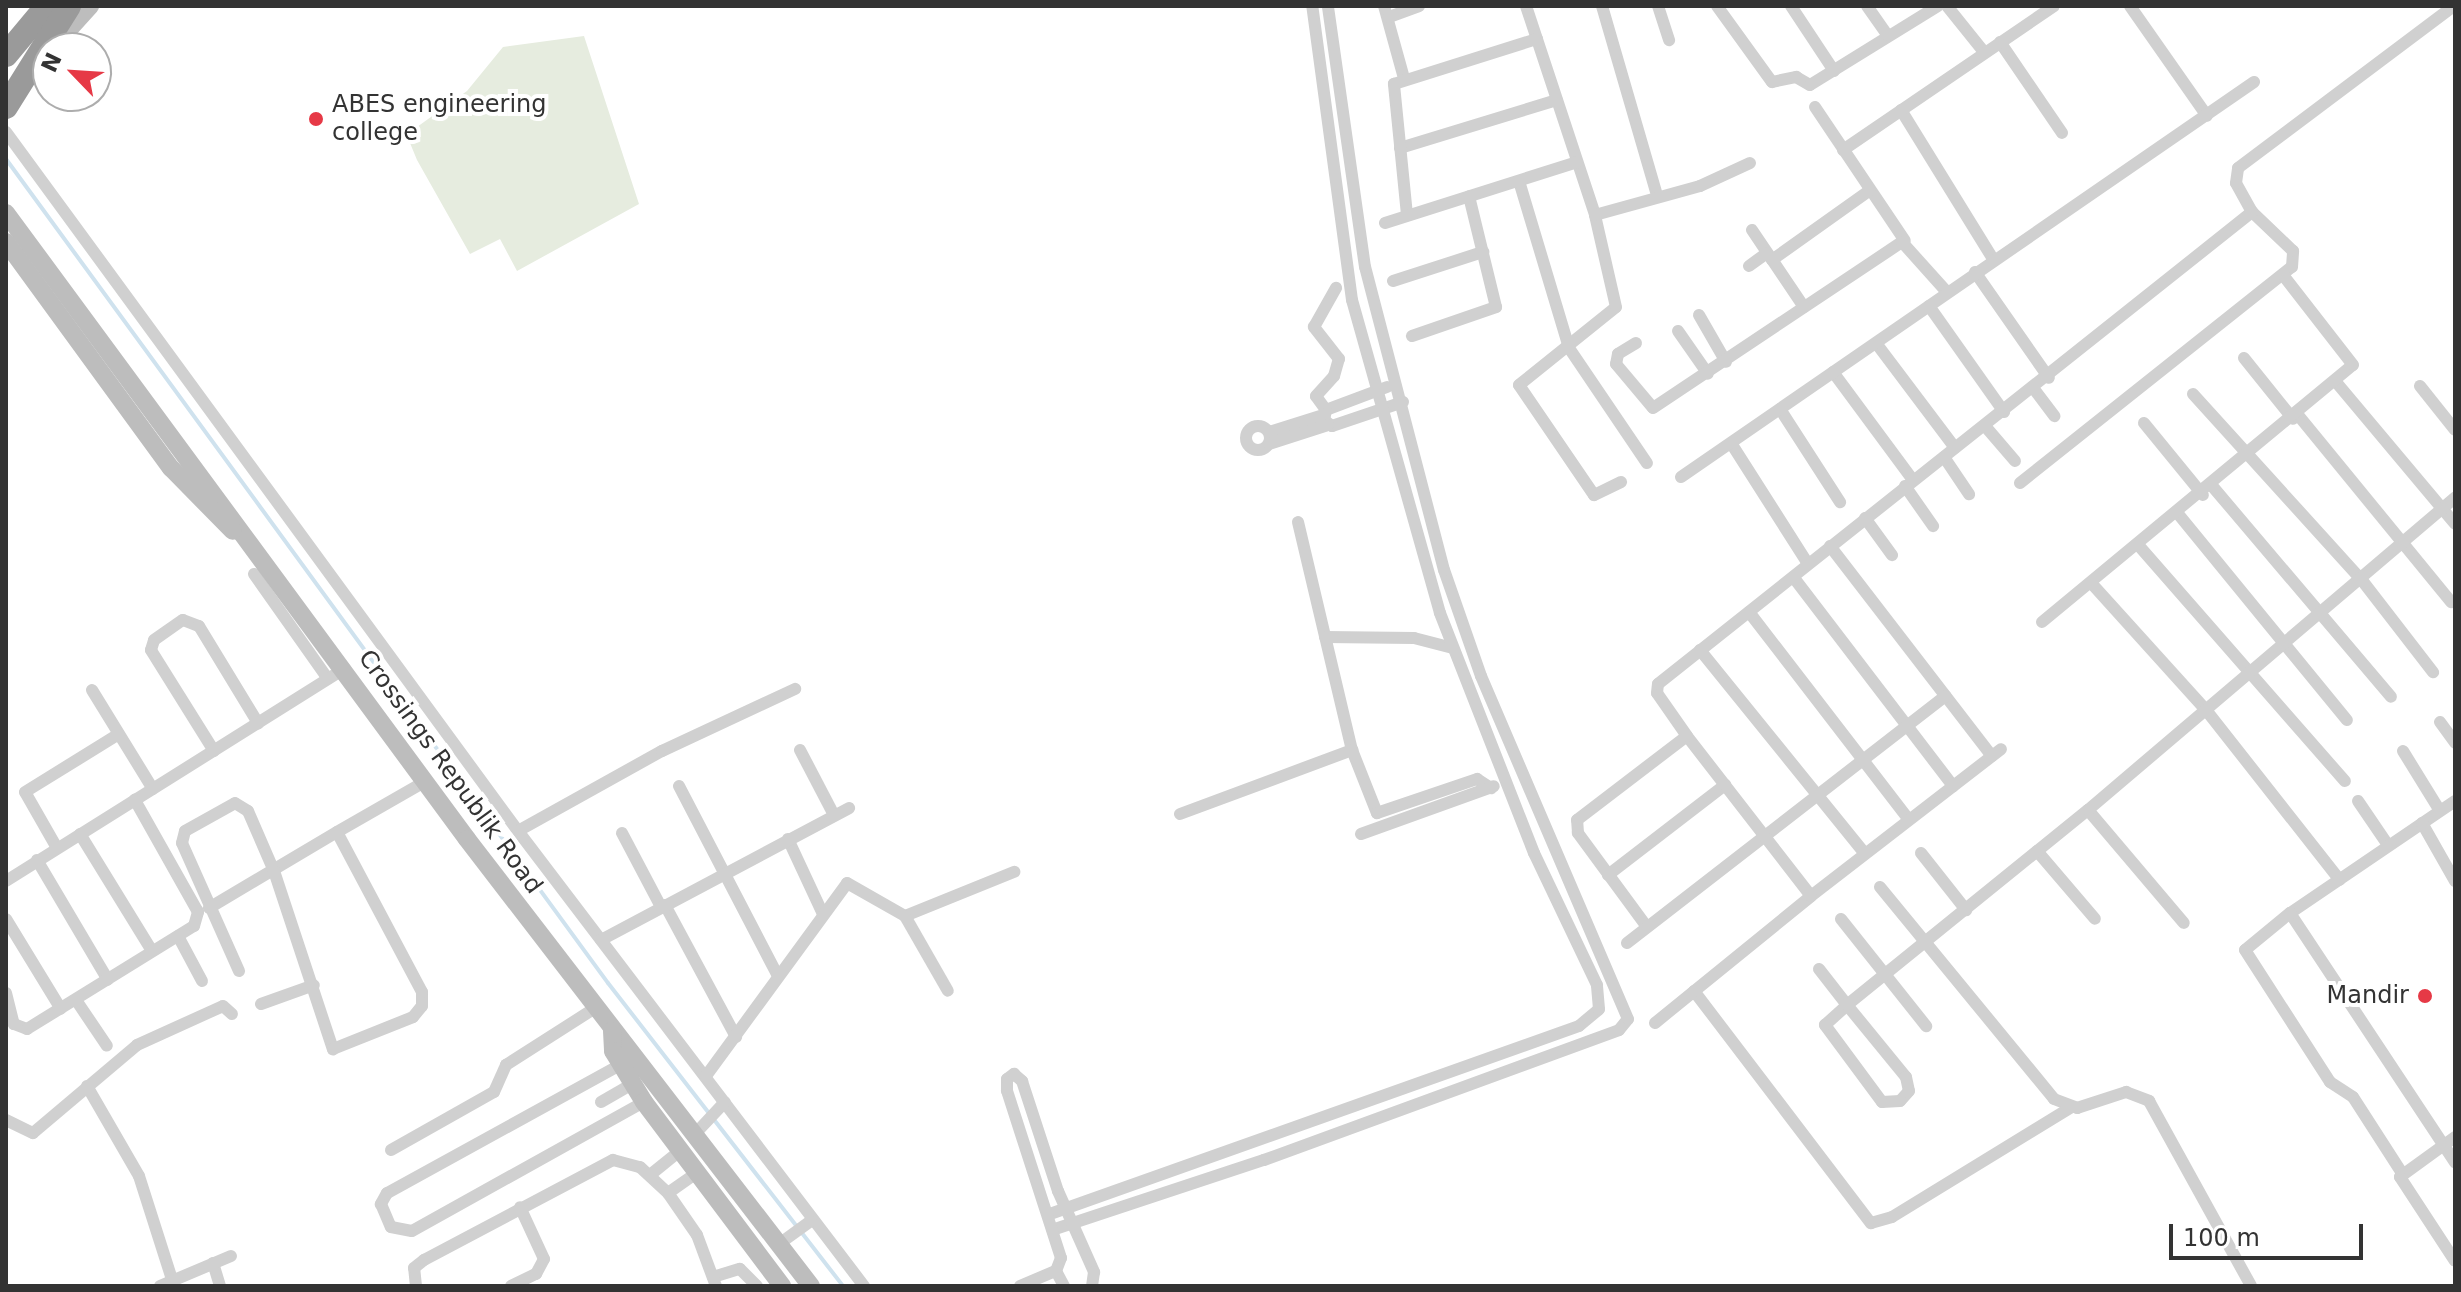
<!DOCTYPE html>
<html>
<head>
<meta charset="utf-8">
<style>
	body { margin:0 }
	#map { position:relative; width:2461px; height:1292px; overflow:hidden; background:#fff; font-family:"DejaVu Sans",sans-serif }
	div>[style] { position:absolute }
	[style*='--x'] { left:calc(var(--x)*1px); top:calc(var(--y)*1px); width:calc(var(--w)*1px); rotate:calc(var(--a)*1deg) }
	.green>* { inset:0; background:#e6ecdf }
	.stream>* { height:4px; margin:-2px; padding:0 2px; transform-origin:2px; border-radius:2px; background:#cfe2ee }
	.street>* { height:12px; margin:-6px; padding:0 6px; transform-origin:6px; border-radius:6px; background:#d0d0d0 }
	.street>.ring { margin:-6px; padding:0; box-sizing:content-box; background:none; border:12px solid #d0d0d0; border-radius:50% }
	.secondary>* { height:18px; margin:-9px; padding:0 9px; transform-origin:9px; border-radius:9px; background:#bdbdbd }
	.highway>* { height:24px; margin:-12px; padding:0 12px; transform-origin:12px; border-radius:12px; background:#9a9a9a }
	.dots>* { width:22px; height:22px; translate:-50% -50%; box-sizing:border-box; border:4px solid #fff; border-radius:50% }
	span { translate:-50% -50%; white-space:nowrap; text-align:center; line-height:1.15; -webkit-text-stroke:8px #fff; paint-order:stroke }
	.poi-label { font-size:24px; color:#333 }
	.left { translate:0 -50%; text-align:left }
	.right { translate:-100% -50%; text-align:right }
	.street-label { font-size:24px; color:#333 }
	.frame { position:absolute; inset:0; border:8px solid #333; pointer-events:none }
	.north { position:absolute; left:32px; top:32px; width:80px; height:80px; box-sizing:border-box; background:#fff; border:2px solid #adadad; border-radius:50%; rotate:295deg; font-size:22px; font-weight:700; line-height:32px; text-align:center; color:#333 }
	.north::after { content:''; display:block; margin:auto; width:28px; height:36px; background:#e63946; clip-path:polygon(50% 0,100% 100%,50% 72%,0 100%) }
	.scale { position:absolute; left:2169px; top:1224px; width:194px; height:36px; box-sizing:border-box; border:4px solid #333; border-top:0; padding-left:10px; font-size:24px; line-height:28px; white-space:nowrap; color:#333; -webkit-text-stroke:6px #fff; paint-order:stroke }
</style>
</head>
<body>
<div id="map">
	<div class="green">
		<div style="clip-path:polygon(584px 36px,639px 204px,517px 271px,500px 239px,470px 254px,417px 160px,410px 143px,417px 127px,467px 91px,503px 47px)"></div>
	</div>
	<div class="stream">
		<div style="--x:6;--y:159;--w:1020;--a:53.85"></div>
		<div style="--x:608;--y:983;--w:383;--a:52.2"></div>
	</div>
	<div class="street">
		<div style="--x:1384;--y:6;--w:75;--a:74.5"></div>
		<div style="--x:1526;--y:6;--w:220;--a:71.7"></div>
		<div style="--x:1602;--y:6;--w:197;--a:73.8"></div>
		<div style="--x:1658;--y:6;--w:36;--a:72"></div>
		<div style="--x:1717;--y:6;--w:94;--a:54.1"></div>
		<div style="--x:1772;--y:82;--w:25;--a:-12"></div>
		<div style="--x:1796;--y:77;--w:16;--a:30"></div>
		<div style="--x:1810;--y:85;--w:150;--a:-31.7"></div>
		<div style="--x:1791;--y:6;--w:78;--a:56.5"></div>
		<div style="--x:1867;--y:6;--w:35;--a:55"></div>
		<div style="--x:1947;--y:6;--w:59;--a:51.2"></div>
		<div style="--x:2130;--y:6;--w:134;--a:55"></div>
		<div style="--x:1389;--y:17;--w:32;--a:-20"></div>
		<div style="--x:2000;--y:42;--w:110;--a:55.7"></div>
		<div style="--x:1815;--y:107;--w:161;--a:56.1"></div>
		<div style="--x:1901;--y:110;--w:175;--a:58.3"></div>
		<div style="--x:6;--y:132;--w:866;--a:53.78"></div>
		<div style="--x:518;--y:831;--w:572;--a:52.75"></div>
		<div style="--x:1400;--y:148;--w:164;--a:-17"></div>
		<div style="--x:1843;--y:150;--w:255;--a:-34.3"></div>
		<div style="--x:1519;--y:181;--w:174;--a:73.3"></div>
		<div style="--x:1569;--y:348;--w:139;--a:55.9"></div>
		<div style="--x:1407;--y:215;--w:132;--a:-95.7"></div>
		<div style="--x:1394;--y:84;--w:150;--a:-17.5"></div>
		<div style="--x:1385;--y:223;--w:201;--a:-17.6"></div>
		<div style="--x:1752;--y:230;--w:93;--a:56"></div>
		<div style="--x:1772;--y:260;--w:120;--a:-35.5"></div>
		<div style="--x:1749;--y:266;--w:22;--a:-36"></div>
		<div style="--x:1975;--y:272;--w:129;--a:55.1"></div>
		<div style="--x:1393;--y:281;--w:95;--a:-17.9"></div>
		<div style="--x:1929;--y:306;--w:130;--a:54.7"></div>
		<div style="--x:1699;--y:315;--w:54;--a:60.1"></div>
		<div style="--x:1678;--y:331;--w:52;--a:55.1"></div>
		<div style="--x:1412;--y:336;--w:89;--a:-19"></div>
		<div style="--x:1496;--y:307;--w:114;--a:-103.7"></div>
		<div style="--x:1636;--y:343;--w:21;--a:149"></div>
		<div style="--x:1618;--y:354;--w:10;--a:101"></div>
		<div style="--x:1616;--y:364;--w:57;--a:49.9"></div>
		<div style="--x:1653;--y:408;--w:299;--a:-33.7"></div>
		<div style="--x:1902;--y:242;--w:66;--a:48.1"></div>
		<div style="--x:1876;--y:343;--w:131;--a:53"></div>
		<div style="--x:2244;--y:358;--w:78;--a:51.2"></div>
		<div style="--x:1833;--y:372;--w:134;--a:53.5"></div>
		<div style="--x:2336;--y:382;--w:185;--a:50"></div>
		<div style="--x:2420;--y:386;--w:56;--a:51.5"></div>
		<div style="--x:1387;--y:387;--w:65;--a:159.3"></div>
		<div style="--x:1326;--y:410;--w:10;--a:101"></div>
		<div style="--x:1324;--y:420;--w:10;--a:37"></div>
		<div style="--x:1332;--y:426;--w:75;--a:-18.7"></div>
		<div style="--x:2034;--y:389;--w:34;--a:53"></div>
		<div style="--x:2193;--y:394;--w:250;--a:47.8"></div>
		<div style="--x:2361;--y:579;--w:118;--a:52.3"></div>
		<div style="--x:1780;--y:409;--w:111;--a:57.2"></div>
		<div style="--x:1326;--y:410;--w:17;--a:-126"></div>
		<div style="--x:1316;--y:396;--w:27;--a:-48"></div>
		<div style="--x:1334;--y:376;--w:18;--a:-74"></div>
		<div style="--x:1339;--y:359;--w:41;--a:-128"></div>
		<div style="--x:1314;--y:327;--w:45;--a:-60.6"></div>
		<div style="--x:2298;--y:415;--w:242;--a:50.7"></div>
		<div style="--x:2144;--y:423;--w:93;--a:50.7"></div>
		<div class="ring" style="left:1246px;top:426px;width:12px;height:12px"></div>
		<div style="--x:1985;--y:426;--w:46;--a:49.4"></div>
		<div style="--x:1269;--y:432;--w:57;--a:-17.5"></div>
		<div style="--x:1731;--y:443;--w:143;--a:57.5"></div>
		<div style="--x:1269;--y:444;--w:62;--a:-17.9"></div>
		<div style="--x:1944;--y:457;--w:45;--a:56"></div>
		<div style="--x:1681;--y:477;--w:696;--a:-34.58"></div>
		<div style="--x:1621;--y:482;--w:30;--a:154"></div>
		<div style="--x:1594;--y:495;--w:133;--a:-124.3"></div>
		<div style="--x:1519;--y:385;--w:124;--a:-38.8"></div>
		<div style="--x:1616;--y:307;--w:94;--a:-102.9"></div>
		<div style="--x:1595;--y:215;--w:109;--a:-15.4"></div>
		<div style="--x:1700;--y:186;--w:55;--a:-24.7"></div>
		<div style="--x:2020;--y:483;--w:347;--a:-38.5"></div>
		<div style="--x:2292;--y:267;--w:16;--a:-86"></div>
		<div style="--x:2293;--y:251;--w:57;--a:-136.4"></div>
		<div style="--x:2252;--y:212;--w:33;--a:-119"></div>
		<div style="--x:2236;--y:183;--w:15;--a:-82"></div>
		<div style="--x:2238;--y:168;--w:270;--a:-36.9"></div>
		<div style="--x:1905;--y:486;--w:49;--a:55"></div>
		<div style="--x:2213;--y:487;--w:275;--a:49.7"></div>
		<div style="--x:2179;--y:515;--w:265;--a:50.7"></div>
		<div style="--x:1865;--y:518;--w:46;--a:53.9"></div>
		<div style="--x:1298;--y:522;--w:234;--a:76.7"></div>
		<div style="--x:1352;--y:750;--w:68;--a:68.4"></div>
		<div style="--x:1377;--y:813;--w:106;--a:-18.8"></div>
		<div style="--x:1477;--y:779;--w:17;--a:33"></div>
		<div style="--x:1830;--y:546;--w:265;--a:52.4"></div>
		<div style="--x:2140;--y:547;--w:311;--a:48.8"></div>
		<div style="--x:254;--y:574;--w:128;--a:54.8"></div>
		<div style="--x:1794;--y:578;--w:262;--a:52.6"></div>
		<div style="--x:2093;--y:585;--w:169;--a:47.9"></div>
		<div style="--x:2206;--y:710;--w:216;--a:51.8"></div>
		<div style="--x:1749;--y:612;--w:262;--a:52.4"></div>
		<div style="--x:2042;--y:622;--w:403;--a:-39.6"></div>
		<div style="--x:2353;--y:365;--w:114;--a:-127.9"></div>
		<div style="--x:1325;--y:637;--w:89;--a:0.6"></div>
		<div style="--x:1414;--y:638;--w:40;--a:14.4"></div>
		<div style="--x:1700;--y:650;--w:262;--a:51"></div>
		<div style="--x:92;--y:690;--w:116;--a:58.4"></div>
		<div style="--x:2440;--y:722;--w:26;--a:54"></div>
		<div style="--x:800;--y:750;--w:73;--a:62.4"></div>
		<div style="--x:214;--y:751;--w:119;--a:-122"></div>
		<div style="--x:151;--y:650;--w:10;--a:-73"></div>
		<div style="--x:154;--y:640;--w:35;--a:-35"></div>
		<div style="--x:183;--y:620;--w:17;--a:21"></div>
		<div style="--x:199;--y:626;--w:114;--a:58.7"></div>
		<div style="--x:2403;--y:751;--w:70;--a:58.3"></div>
		<div style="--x:679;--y:786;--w:212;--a:62.5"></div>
		<div style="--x:2358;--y:801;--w:53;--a:55.7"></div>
		<div style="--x:2455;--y:801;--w:199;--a:145.8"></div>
		<div style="--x:2290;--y:913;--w:299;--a:56.5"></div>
		<div style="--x:2088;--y:810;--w:148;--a:49.7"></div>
		<div style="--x:1180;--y:814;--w:184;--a:-20.4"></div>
		<div style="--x:2422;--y:823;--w:67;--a:60.4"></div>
		<div style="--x:518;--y:831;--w:165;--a:-29.1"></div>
		<div style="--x:662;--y:751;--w:147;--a:-25"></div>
		<div style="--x:622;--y:833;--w:84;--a:62.2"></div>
		<div style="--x:80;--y:834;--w:137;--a:58.4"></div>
		<div style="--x:1361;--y:834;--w:141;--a:-19.8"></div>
		<div style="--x:788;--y:839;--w:81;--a:65"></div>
		<div style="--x:57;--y:848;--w:64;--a:-119.7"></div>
		<div style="--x:25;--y:792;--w:110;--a:-31.7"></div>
		<div style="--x:2037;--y:851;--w:89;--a:49.5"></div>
		<div style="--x:1921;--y:853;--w:73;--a:51.7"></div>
		<div style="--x:37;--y:860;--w:139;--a:59.4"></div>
		<div style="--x:1608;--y:875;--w:148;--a:-37.6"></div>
		<div style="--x:6;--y:881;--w:400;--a:-32.1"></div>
		<div style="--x:1880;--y:887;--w:274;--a:50.6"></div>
		<div style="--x:2054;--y:1099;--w:25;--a:21"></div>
		<div style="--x:2077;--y:1108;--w:52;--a:-18.1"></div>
		<div style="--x:2126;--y:1092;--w:25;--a:21"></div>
		<div style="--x:2149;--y:1101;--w:211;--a:61.1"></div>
		<div style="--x:1811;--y:896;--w:240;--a:-37.7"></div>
		<div style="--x:665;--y:905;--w:150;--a:61.7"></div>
		<div style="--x:209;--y:908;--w:149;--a:-30.7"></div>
		<div style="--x:2290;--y:913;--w:58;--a:140.6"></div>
		<div style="--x:2245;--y:950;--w:157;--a:57.2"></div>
		<div style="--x:2330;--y:1082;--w:27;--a:33"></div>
		<div style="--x:2353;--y:1097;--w:90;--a:57.2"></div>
		<div style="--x:905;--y:916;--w:118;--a:-22"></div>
		<div style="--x:6;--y:919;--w:105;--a:58.6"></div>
		<div style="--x:1841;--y:919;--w:137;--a:51.5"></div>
		<div style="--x:1647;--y:927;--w:117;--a:-126.3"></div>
		<div style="--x:1578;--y:833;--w:13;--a:-94"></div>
		<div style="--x:1577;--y:820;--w:138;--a:-37.4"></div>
		<div style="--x:178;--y:936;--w:51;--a:61.9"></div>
		<div style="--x:601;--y:940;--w:281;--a:-28"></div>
		<div style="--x:1627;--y:943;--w:403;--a:-37.8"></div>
		<div style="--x:1819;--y:969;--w:46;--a:52.1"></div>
		<div style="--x:1847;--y:1005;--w:93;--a:50.7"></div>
		<div style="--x:1906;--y:1077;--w:14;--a:78"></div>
		<div style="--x:1909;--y:1091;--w:13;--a:132"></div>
		<div style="--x:1900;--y:1101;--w:18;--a:177"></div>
		<div style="--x:1882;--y:1102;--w:96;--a:-126.5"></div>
		<div style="--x:1825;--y:1025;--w:30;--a:-42"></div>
		<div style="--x:1847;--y:1005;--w:310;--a:-39"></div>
		<div style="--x:2088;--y:810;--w:482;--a:-40.4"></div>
		<div style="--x:239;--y:971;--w:140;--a:-114"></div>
		<div style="--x:182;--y:843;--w:12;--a:-76"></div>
		<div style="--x:185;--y:831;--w:57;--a:-29.2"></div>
		<div style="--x:235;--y:803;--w:15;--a:32"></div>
		<div style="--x:248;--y:811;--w:65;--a:66.6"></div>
		<div style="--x:274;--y:871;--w:188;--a:71.7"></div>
		<div style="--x:333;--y:1049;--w:86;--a:-21.8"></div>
		<div style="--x:413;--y:1017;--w:14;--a:-51"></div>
		<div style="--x:422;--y:1006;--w:14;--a:-90"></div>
		<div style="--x:422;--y:992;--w:181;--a:-118"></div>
		<div style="--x:337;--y:832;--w:103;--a:-29.8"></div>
		<div style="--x:1694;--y:991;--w:292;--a:52.7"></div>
		<div style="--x:1871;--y:1223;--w:22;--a:-16"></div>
		<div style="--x:1892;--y:1217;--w:209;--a:-31.5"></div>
		<div style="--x:6;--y:993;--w:32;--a:76"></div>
		<div style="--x:14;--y:1024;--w:14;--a:21"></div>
		<div style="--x:27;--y:1029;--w:196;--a:-31.7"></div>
		<div style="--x:194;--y:926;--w:15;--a:-74"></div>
		<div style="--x:198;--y:912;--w:129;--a:-119.4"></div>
		<div style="--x:76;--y:1000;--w:55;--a:56"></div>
		<div style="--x:261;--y:1004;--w:56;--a:-19.7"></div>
		<div style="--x:1655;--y:1023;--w:201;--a:-39.1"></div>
		<div style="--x:1811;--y:896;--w:202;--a:-127.8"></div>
		<div style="--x:1687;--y:736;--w:52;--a:-124.9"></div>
		<div style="--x:1657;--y:693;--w:9;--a:-84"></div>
		<div style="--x:1658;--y:684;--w:759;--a:-38.47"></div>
		<div style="--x:620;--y:1065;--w:266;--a:151.2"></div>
		<div style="--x:387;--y:1193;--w:13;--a:119"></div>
		<div style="--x:381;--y:1204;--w:25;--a:67"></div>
		<div style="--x:391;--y:1227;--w:21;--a:11"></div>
		<div style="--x:412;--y:1231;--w:265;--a:-29.1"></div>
		<div style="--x:706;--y:1076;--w:239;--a:-53.8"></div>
		<div style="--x:847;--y:883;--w:67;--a:29.6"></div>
		<div style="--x:905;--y:916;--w:86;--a:60.2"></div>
		<div style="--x:87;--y:1086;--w:104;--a:60"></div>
		<div style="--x:139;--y:1176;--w:115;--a:72.3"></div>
		<div style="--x:601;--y:1102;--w:36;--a:-30"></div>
		<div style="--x:6;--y:1120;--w:30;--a:26"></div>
		<div style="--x:33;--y:1133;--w:136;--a:-40.2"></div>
		<div style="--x:137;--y:1045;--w:94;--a:-24.4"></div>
		<div style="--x:223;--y:1006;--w:12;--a:42"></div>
		<div style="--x:694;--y:1135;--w:45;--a:-46.8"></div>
		<div style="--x:2455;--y:1137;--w:68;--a:144"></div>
		<div style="--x:2400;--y:1177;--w:100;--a:56.8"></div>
		<div style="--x:391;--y:1150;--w:118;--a:-29.4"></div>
		<div style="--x:494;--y:1092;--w:30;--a:-66"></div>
		<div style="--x:506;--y:1065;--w:106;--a:-32.6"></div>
		<div style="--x:650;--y:1175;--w:38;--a:-39"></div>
		<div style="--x:668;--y:1193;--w:35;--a:-35"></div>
		<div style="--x:1050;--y:1214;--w:561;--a:-19.56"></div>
		<div style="--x:1579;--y:1026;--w:26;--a:-40"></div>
		<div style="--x:1599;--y:1009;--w:24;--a:-95"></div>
		<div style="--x:1597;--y:985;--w:146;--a:-115.5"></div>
		<div style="--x:1534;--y:853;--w:258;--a:-111.4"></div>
		<div style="--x:1440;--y:613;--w:325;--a:-105.7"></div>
		<div style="--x:1352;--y:300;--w:297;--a:-97.7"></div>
		<div style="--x:1055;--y:1229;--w:220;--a:-18.3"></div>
		<div style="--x:1264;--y:1160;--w:378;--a:-20.1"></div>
		<div style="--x:1619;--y:1030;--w:14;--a:-51"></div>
		<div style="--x:1628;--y:1019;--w:373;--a:-113.2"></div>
		<div style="--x:1481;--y:676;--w:112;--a:-109.2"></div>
		<div style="--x:1444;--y:570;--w:313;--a:-104.6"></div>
		<div style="--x:1365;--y:267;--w:264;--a:-98.1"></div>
		<div style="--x:779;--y:1244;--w:39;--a:-36"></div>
		<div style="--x:213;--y:1263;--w:24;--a:73"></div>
		<div style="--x:1056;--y:1271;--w:17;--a:62"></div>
		<div style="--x:713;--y:1277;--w:28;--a:-17"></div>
		<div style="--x:740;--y:1269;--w:24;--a:45"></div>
		<div style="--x:160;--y:1286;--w:77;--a:-22.9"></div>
		<div style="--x:416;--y:1286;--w:18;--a:-96"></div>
		<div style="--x:414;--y:1268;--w:13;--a:-39"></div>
		<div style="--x:424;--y:1260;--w:214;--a:-27.9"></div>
		<div style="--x:613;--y:1160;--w:28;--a:15"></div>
		<div style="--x:640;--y:1167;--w:38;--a:43"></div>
		<div style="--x:668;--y:1193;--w:51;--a:55.4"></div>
		<div style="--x:697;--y:1235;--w:54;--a:69.6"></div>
		<div style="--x:511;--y:1286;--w:28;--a:-26"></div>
		<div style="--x:536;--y:1274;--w:17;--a:-62"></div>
		<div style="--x:544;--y:1259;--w:57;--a:-114.8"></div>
		<div style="--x:1020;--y:1286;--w:39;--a:-23"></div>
		<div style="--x:1056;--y:1271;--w:14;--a:-69"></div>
		<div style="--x:1061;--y:1258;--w:176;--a:-107.9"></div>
		<div style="--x:1007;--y:1091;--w:12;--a:-90"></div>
		<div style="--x:1007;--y:1079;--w:9;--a:-36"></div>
		<div style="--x:1014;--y:1074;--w:11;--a:41"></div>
		<div style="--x:1022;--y:1081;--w:116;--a:71.9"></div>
		<div style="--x:1058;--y:1191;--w:89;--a:66"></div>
		<div style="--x:1094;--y:1272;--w:14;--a:98"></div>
	</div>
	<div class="secondary">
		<div style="--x:52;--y:48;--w:57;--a:-47.9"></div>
		<div style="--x:6;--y:213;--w:777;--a:53.63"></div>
		<div style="--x:467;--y:839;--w:564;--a:52.42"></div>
		<div style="--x:6;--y:242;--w:280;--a:53.9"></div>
		<div style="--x:171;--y:468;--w:88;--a:45.5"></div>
		<div style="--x:612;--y:1031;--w:20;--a:87"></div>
		<div style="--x:613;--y:1051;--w:60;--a:58.7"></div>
		<div style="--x:644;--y:1102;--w:230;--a:53.1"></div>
	</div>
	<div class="highway">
		<div style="--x:6;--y:55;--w:64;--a:-50.1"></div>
		<div style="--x:6;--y:107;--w:119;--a:-58"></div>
	</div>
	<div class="dots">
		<div style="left:316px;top:119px;background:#e63946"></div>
		<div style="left:2425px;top:996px;background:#e63946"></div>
	</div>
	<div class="poi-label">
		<span class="left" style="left:332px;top:119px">ABES engineering<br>college</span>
		<span class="right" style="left:2409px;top:996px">Mandir</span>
	</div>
	<div class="street-label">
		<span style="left:450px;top:772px;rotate:54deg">Crossings Republik Road</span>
	</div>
	<div class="frame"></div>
	<div class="north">N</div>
	<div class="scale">100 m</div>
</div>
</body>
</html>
